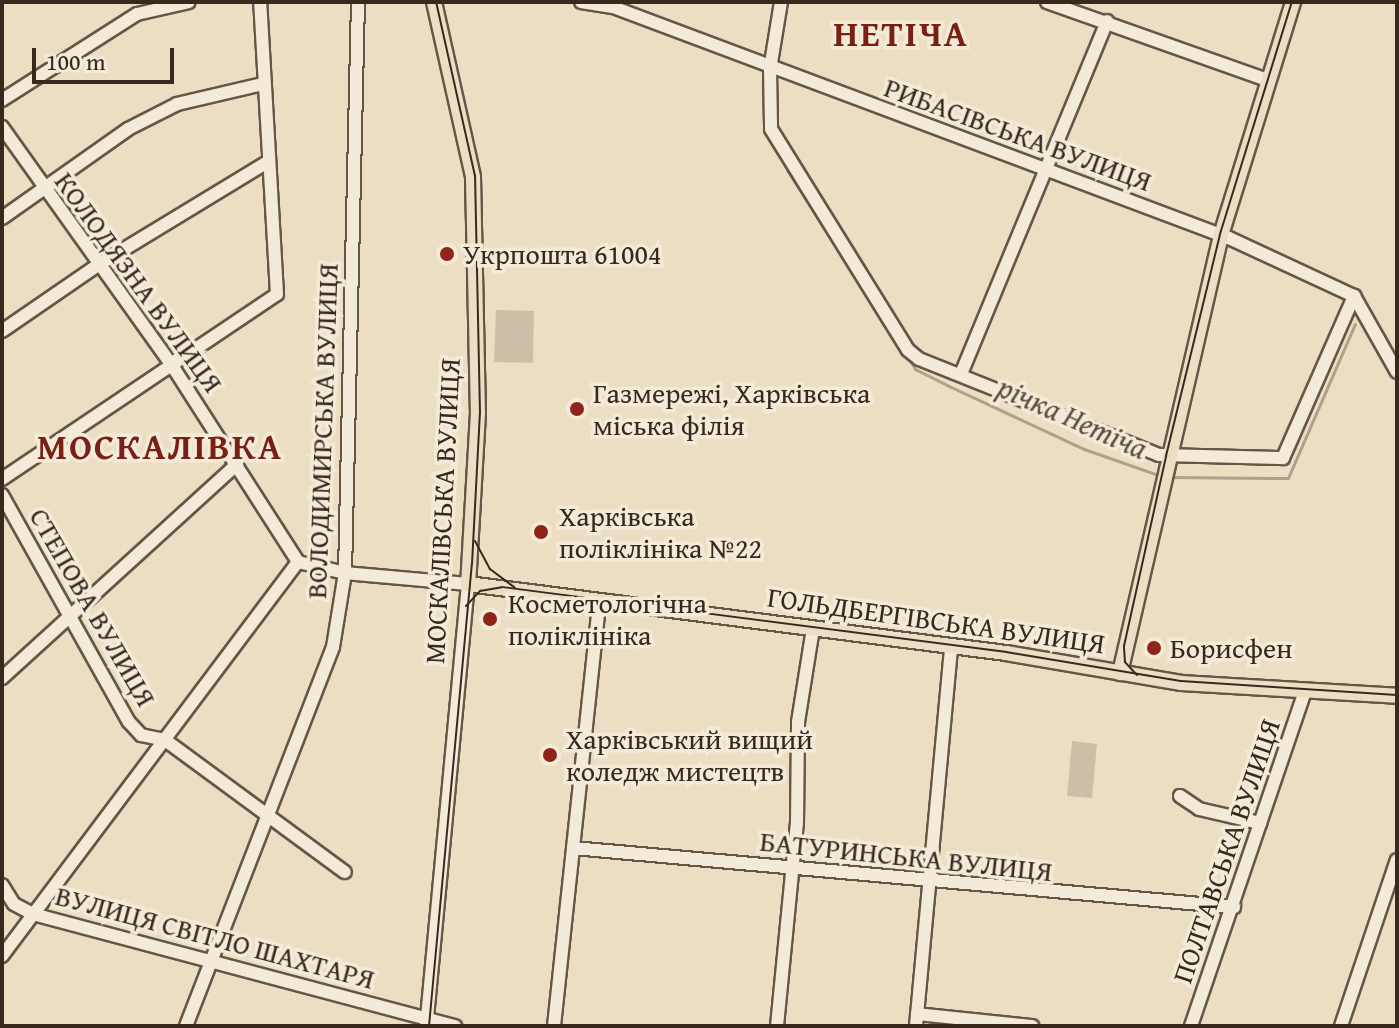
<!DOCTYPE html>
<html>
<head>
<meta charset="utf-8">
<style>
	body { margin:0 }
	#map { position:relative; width:1399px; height:1028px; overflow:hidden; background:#ecdec3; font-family:"Gentium Book Plus",serif }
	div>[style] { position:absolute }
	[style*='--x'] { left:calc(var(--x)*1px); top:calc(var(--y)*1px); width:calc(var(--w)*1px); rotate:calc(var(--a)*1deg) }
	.green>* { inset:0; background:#cdbfa7 }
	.stream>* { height:3px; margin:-1.5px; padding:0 1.5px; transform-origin:1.5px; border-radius:1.5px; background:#afa08b }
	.roads { filter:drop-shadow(2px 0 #655648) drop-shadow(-2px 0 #655648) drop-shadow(0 2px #655648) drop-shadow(0 -2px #655648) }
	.minor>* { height:12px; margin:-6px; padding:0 6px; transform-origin:6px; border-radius:6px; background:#f3ead8 }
	.major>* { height:14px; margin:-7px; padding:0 7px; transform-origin:7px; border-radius:7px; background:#ecdec3 }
	.tram>* { height:2px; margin:-1px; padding:0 1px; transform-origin:1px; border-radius:1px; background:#38291f }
	.dots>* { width:22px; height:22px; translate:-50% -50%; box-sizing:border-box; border:4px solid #f3ead8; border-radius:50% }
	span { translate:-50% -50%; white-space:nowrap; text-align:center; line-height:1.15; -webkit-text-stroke:7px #f3ead8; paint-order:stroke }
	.street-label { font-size:28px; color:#38291f }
	.poi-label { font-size:28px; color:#38291f }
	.left { translate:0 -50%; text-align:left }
	.water-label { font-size:30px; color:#5c4d3f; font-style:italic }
	.district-label { font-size:36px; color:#7a1f14; font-weight:700; letter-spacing:2px }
	.frame { position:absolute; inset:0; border:4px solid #38291f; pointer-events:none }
	.scale { position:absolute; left:32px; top:48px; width:142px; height:36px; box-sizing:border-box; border:4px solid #38291f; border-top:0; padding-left:10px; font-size:24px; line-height:28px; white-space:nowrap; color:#38291f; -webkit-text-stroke:6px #f3ead8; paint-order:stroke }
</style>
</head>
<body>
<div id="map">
	<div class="green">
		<div style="clip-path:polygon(496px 310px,534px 311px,533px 363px,494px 362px)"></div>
		<div style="clip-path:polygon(1072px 741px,1097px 744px,1092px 798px,1067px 796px)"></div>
	</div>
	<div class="stream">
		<div style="--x:787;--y:170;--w:117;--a:57.3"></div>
		<div style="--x:907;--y:355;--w:16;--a:60"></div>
		<div style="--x:915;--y:369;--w:40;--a:26.6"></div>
		<div style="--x:951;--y:387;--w:147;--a:25"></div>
		<div style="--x:1084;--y:449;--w:82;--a:19.3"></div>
		<div style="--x:1168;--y:477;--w:120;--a:0.5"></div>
		<div style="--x:1288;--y:478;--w:168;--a:-66.5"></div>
	</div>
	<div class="roads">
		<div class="minor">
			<div style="--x:581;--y:2;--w:32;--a:9"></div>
			<div style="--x:613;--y:7;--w:658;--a:20.56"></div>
			<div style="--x:1229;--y:238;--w:138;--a:24.9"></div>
			<div style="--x:1354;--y:296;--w:87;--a:60.5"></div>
			<div style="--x:781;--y:2;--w:68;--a:99.3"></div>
			<div style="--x:770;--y:69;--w:60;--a:89"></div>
			<div style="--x:771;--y:129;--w:260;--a:58.2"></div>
			<div style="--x:908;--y:350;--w:14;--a:39"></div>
			<div style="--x:919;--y:359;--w:258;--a:21.8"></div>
			<div style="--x:1159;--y:455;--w:124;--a:1.4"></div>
			<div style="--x:1283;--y:458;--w:177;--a:-66.3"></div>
			<div style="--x:1047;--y:2;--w:233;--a:19.5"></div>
			<div style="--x:2;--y:100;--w:160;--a:-32.5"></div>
			<div style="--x:137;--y:14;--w:53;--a:-13"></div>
			<div style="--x:2;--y:127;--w:295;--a:54.5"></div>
			<div style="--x:173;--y:367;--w:232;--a:57.3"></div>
			<div style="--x:298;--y:562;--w:48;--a:13.2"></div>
			<div style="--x:345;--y:573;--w:123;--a:5.1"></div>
			<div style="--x:468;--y:584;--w:444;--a:95.4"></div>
			<div style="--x:2;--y:218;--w:154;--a:-35.2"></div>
			<div style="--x:128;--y:129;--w:55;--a:-27"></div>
			<div style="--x:177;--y:104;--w:88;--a:-13.1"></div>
			<div style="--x:2;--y:331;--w:116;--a:-34.5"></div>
			<div style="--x:98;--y:265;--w:200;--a:-31.3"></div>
			<div style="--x:961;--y:374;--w:382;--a:-67.5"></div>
			<div style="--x:2;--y:479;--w:331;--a:-33.9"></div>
			<div style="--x:277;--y:294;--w:292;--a:-93.3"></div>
			<div style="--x:2;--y:495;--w:260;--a:60.8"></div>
			<div style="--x:129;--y:722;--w:18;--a:47"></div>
			<div style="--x:141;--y:735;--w:25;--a:12"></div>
			<div style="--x:165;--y:740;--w:223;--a:36.3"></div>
			<div style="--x:2;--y:678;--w:318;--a:-42.3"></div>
			<div style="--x:1180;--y:796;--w:23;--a:34"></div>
			<div style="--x:1199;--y:809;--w:63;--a:12.9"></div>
			<div style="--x:573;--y:848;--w:664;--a:5.1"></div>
			<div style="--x:2;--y:885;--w:22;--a:58"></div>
			<div style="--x:14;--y:904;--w:21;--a:28"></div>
			<div style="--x:33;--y:914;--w:437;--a:14.9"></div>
			<div style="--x:2;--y:956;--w:493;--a:-53.1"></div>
			<div style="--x:917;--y:1014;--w:116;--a:6"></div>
			<div style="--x:186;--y:1026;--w:407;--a:-68.8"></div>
			<div style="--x:333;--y:647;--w:75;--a:-80.8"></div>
			<div style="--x:345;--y:573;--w:571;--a:-88.7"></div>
			<div style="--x:554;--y:1026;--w:426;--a:-83.9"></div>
			<div style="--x:777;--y:1026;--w:204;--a:-84.4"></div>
			<div style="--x:797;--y:823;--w:101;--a:-89.4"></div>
			<div style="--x:798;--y:722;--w:95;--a:-80.9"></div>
			<div style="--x:916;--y:1026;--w:382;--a:-84.7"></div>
			<div style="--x:1191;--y:1026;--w:354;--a:-71.2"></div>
			<div style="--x:1341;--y:1026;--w:175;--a:-71.4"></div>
		</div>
		<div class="major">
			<div style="--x:434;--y:2;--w:179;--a:77.4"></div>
			<div style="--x:473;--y:177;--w:236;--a:88.8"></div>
			<div style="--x:478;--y:413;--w:171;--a:93.3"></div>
			<div style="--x:468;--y:584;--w:542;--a:7.31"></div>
			<div style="--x:1006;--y:653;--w:178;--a:9.7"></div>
			<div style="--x:1181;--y:683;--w:216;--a:3.4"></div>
			<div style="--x:1120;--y:673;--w:449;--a:-77"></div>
			<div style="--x:1221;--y:235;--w:244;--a:-72.8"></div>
		</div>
	</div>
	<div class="tram">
		<div style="--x:475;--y:541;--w:32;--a:62"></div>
		<div style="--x:490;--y:569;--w:31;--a:37"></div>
		<div style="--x:466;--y:606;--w:21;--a:-47"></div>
		<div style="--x:480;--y:591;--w:22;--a:-10"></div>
		<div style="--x:502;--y:587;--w:508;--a:7.35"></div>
		<div style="--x:1006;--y:652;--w:177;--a:9.4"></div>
		<div style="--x:1181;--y:681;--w:216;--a:3.7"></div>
		<div style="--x:1137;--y:675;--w:18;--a:-133"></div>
		<div style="--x:1125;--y:662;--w:16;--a:-94"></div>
		<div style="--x:1124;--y:646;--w:195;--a:-77.5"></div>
		<div style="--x:1166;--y:456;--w:228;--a:-76.3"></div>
		<div style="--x:1220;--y:234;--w:243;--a:-72.8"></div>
		<div style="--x:429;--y:1026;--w:464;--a:-84.7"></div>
		<div style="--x:472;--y:564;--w:151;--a:-87"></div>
		<div style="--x:480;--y:413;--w:237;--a:-91.2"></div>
		<div style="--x:475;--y:176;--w:178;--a:-102.6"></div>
	</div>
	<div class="dots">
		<div style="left:447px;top:254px;background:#8f2418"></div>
		<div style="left:577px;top:409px;background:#8f2418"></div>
		<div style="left:541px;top:532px;background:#8f2418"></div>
		<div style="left:490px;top:619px;background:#8f2418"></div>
		<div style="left:1154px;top:648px;background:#8f2418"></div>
		<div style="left:550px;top:755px;background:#8f2418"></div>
	</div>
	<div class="street-label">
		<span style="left:1018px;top:134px;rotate:20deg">РИБАСІВСЬКА ВУЛИЦЯ</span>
		<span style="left:139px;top:282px;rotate:54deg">КОЛОДЯЗНА ВУЛИЦЯ</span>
		<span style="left:322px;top:431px;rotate:-88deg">ВОЛОДИМИРСЬКА ВУЛИЦЯ</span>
		<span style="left:442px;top:511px;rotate:-87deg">МОСКАЛІВСЬКА ВУЛИЦЯ</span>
		<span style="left:93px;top:607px;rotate:60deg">СТЕПОВА ВУЛИЦЯ</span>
		<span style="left:936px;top:620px;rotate:8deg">ГОЛЬДБЕРГІВСЬКА ВУЛИЦЯ</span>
		<span style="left:1226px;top:851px;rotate:-71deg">ПОЛТАВСЬКА ВУЛИЦЯ</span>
		<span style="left:906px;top:856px;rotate:6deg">БАТУРИНСЬКА ВУЛИЦЯ</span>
		<span style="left:215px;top:937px;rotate:15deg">ВУЛИЦЯ СВІТЛО ШАХТАРЯ</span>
	</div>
	<div class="poi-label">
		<span class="left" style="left:463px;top:254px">Укрпошта 61004</span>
		<span class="left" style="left:593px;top:409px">Газмережі, Харківська<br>міська філія</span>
		<span class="left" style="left:559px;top:532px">Харківська<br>поліклініка №22</span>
		<span class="left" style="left:508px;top:619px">Косметологічна<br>поліклініка</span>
		<span class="left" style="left:1170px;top:648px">Борисфен</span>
		<span class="left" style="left:566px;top:755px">Харківський вищий<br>коледж мистецтв</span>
	</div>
	<div class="water-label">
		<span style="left:1073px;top:417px;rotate:24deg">річка Нетіча</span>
	</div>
	<div class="district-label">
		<span style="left:901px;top:33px">НЕТІЧА</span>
		<span style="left:160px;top:446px">МОСКАЛІВКА</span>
	</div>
	<div class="frame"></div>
	<div class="scale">100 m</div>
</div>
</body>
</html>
